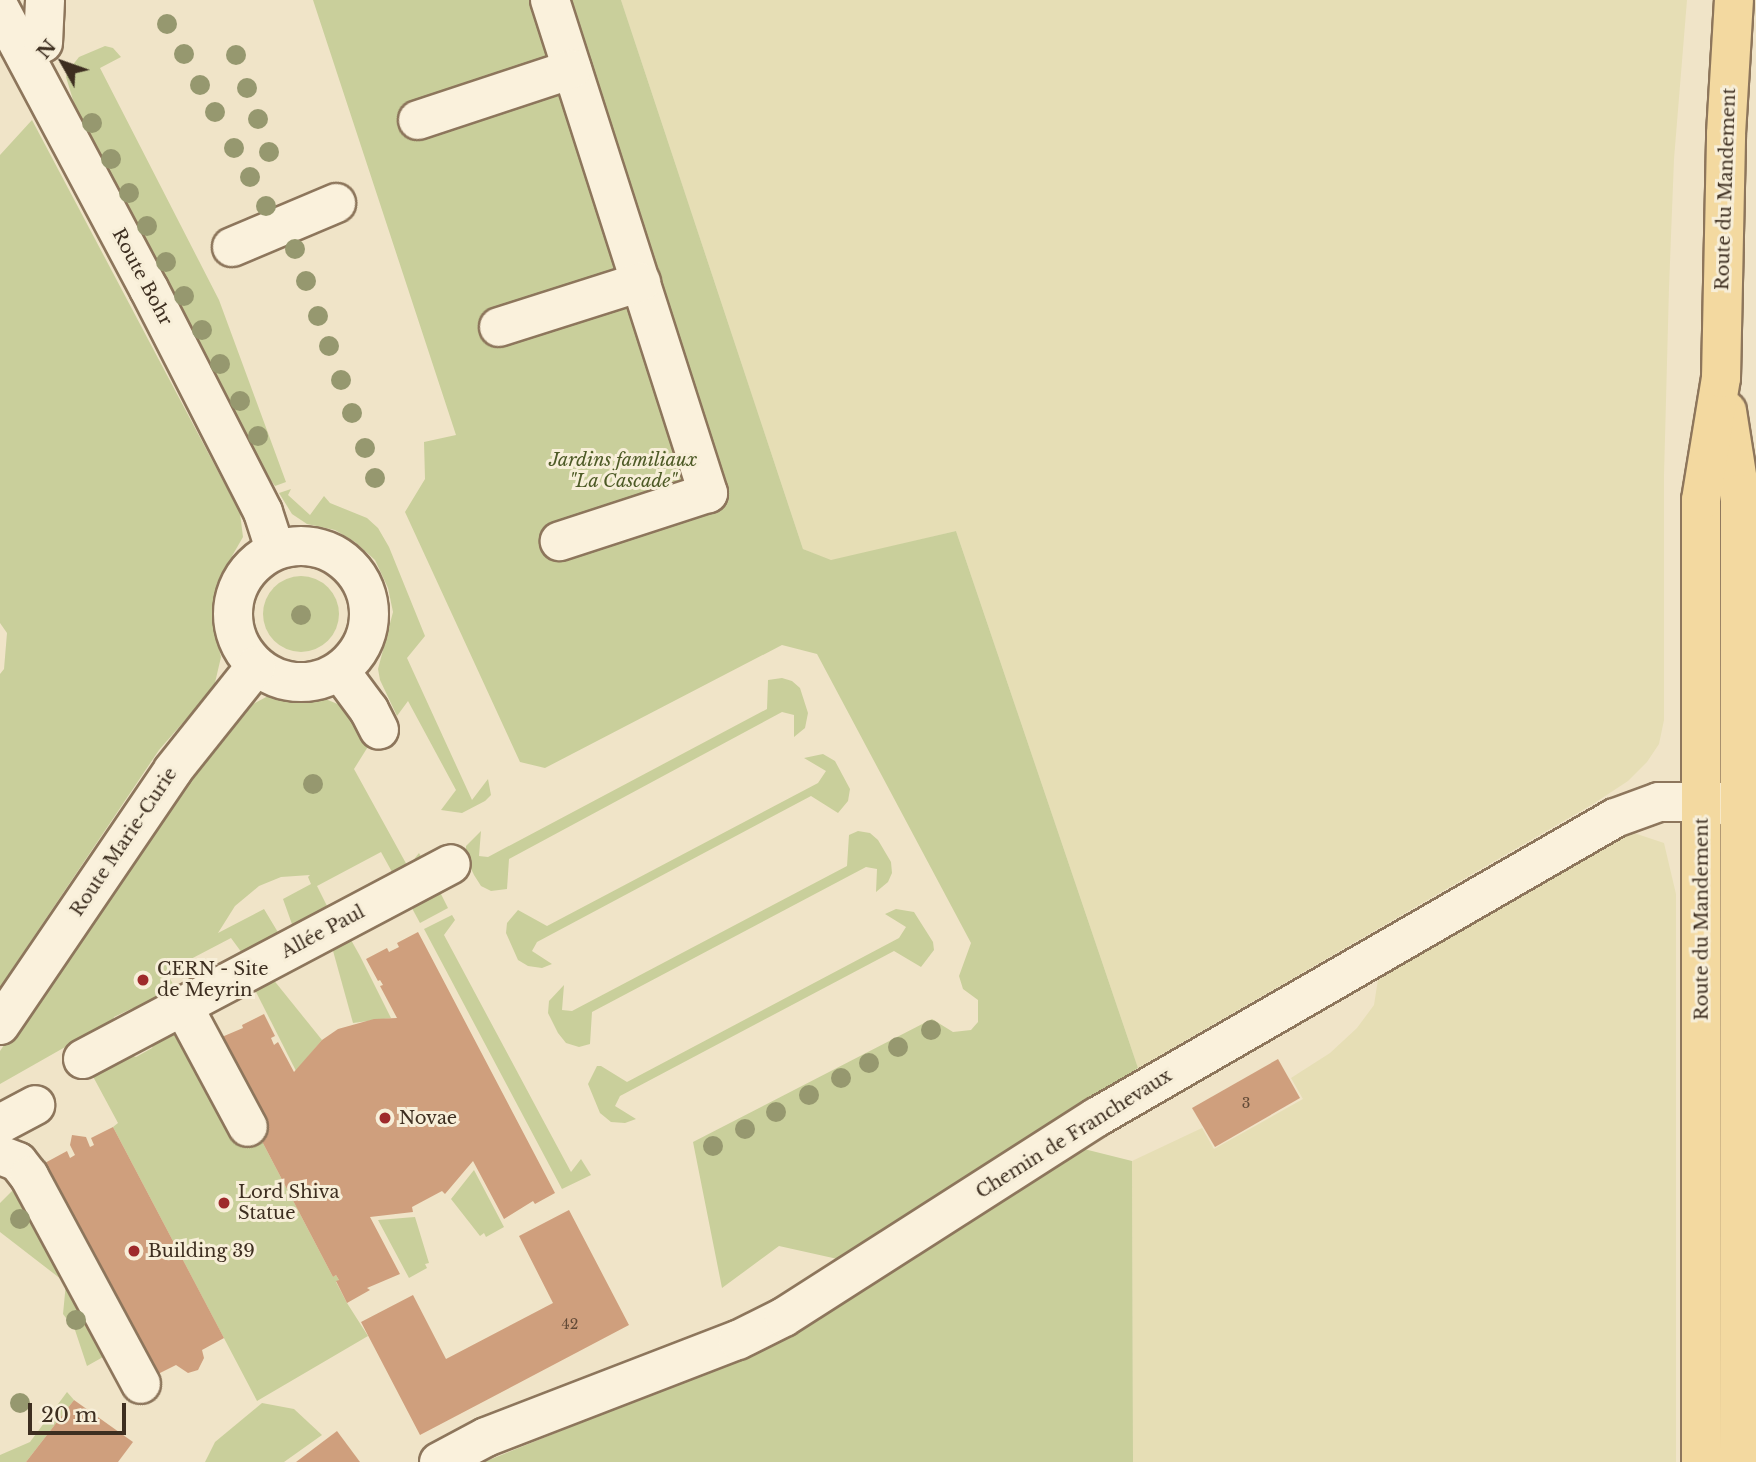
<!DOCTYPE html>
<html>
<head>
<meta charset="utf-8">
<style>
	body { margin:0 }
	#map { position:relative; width:1756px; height:1462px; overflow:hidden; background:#f0e4c8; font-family:"Libre Baskerville",serif }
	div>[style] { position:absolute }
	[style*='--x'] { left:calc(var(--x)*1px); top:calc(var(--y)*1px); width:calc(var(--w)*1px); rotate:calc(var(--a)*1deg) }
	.farmland>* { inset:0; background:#e6deb5 }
	.green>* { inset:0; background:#c9cf9b }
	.round { border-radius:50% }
	.building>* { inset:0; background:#cf9f7d }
	.roads { filter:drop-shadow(2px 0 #8d765c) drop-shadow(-2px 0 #8d765c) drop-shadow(0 2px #8d765c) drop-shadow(0 -2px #8d765c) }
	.minor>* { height:38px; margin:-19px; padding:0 19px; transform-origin:19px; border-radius:19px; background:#faf1dc }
	.minor>.ring { margin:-19px; padding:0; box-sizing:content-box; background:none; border:38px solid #faf1dc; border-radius:50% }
	.major>* { height:38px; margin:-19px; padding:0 19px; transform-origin:19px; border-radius:19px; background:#f3d9a0 }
	.trees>* { width:20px; height:20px; margin:-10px; border-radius:50%; background:#96986f }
	.dots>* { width:19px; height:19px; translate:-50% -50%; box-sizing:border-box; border:4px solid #f7eed8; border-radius:50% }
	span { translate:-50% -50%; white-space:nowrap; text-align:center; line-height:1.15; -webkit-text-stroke:6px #f7eed8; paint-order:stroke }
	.number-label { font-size:14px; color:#624a37 }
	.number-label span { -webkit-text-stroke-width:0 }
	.street-label { font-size:18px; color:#3d2e20 }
	.park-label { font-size:18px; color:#4d5a26; font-style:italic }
	.poi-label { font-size:18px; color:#3d2e20 }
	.left { translate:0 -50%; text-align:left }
	.north { position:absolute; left:28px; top:28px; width:70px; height:70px; -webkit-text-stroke:5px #f7eed8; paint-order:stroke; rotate:310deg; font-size:19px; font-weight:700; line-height:28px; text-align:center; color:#3d2e20 }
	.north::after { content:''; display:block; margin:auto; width:24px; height:32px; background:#3d2e20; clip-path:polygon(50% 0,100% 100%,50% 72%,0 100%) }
	.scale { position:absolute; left:28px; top:1403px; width:98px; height:32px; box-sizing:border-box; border:4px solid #3d2e20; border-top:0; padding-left:9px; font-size:21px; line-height:24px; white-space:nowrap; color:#3d2e20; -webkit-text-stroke:5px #f7eed8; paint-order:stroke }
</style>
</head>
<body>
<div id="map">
	<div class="farmland">
		<div style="clip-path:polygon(621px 0,1687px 0,1674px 159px,1669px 288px,1664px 475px,1664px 720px,1659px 744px,1647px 762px,1628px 781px,1593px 804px,1138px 1068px,956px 531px,831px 561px,803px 549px)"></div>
		<div style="clip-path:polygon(1631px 832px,1664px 843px,1676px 894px,1676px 1462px,1133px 1462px,1132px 1161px,1202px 1128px,1214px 1149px,1303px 1099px,1291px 1078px,1330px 1053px,1357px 1028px,1374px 1005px,1379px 973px,1612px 840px)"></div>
	</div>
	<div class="green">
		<div style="clip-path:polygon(313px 0,621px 0,803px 549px,831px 560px,956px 531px,1138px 1068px,842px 1260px,779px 1246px,722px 1288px,693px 1142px,932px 1019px,953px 1032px,971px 1030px,978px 1022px,978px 1000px,963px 989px,959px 976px,971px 943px,817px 654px,782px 645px,545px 768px,520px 762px,405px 512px,425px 479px,424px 442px,456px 435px)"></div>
		<div style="clip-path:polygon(105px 46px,113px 48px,121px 57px,100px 68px,219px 300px,286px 482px,275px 486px,270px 479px,77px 113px,66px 77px,68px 71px,79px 57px)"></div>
		<div style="clip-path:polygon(32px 120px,240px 513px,243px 537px,220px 577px,214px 601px,212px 617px,221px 657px,214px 687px,159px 750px,0 987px,0 674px,4px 669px,7px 633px,0 623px,0 155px)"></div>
		<div style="clip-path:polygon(291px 489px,288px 495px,310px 515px,324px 496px,330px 503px,367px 518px,378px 528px,389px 547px,425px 636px,407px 658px,472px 800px,488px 779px,491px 795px,485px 801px,462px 813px,441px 810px,456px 790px,408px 701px,397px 716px,380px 680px,378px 669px,393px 612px,388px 588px,375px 560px,355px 542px,335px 530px,307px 524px,292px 514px,279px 493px)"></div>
		<div class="round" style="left:263px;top:576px;width:76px;height:76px"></div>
		<div style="clip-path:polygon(782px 678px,792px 681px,800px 688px,808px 713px,805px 728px,794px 737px,794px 715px,782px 712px,509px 859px,507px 889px,491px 891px,481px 886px,474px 875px,466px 858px,466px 846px,481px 831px,479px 856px,488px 857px,767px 709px,768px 680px)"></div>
		<div style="clip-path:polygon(268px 696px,318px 696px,345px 707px,369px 745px,354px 769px,408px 867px,419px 853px,426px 866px,397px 881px,381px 852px,317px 886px,328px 908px,293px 927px,283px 899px,311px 884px,308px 877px,310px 875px,281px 877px,259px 886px,235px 906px,218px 933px,264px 909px,279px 934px,242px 953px,231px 938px,166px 972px,180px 996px,149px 1013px,133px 1008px,114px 1017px,109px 1036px,74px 1042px,0 1084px,0 1051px,178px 786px,242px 710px)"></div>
		<div style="clip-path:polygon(823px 754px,835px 761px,850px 789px,848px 801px,838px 813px,811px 796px,537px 942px,532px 951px,552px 964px,542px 968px,528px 966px,518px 960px,506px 933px,507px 923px,518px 910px,547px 926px,818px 783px,826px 771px,804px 758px)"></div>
		<div style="clip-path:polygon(858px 831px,870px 833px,878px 840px,891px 862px,892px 873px,888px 882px,876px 892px,877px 869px,866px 867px,592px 1012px,590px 1044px,579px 1047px,566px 1043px,558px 1033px,548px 1013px,549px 1001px,564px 985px,562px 1010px,572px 1011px,847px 866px,849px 835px)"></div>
		<div style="clip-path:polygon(436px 884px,448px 908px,420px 923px,407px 899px)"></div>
		<div style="clip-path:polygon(896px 909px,914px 912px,933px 942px,934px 950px,921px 967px,894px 951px,620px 1096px,615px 1106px,636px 1119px,625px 1123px,611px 1122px,600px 1113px,588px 1084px,597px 1066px,601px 1066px,627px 1082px,899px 938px,906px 927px,885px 914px)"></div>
		<div style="clip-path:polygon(452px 915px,455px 920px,444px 935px,543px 1120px,571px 1172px,581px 1159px,591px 1175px,562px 1189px,424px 929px)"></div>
		<div style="clip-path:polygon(346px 931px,360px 956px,391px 1018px,353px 1023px,330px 940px)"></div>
		<div style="clip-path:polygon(268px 973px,322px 1040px,296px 1071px,251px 982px)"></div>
		<div style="clip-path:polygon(191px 1013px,210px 1042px,333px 1277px,336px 1275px,339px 1280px,336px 1282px,347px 1303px,368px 1336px,257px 1401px,113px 1127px,118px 1123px,89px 1069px,119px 1052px,136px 1057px,152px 1048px,159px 1031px)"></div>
		<div style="clip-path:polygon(1080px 1148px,1132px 1161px,1133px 1462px,484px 1462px,765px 1348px)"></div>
		<div style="clip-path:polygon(474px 1170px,504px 1227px,486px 1237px,484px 1233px,480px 1236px,451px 1199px)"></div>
		<div style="clip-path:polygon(13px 1190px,18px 1192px,112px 1352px,87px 1366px,75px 1330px,63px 1314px,66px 1283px,0 1232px,0 1203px)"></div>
		<div style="clip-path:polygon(415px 1217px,429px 1263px,425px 1264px,427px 1268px,409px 1278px,378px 1220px)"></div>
		<div style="clip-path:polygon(67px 1392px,74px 1400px,26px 1462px,0 1462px,0 1455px,30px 1442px)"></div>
		<div style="clip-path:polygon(262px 1403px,294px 1409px,322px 1435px,284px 1462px,205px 1462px,215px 1442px)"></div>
	</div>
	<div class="building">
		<div style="clip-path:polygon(418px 932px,555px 1193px,535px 1204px,533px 1201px,504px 1219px,473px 1161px,445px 1194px,442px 1191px,412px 1207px,413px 1212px,370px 1217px,400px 1274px,367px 1288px,370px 1290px,347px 1303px,336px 1281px,339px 1280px,336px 1275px,333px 1277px,210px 1042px,243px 1028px,242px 1025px,264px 1014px,275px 1036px,271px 1038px,274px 1045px,278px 1042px,294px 1072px,322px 1040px,338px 1029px,374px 1019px,397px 1018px,380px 986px,383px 985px,380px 980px,378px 981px,366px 959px,387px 948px,389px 952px,399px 947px,397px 943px)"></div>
		<div style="clip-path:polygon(1278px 1059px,1300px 1098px,1215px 1147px,1192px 1108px)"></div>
		<div style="clip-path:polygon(113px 1127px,224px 1338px,202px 1350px,204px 1358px,198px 1370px,188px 1373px,176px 1365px,156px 1375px,43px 1164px,67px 1151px,70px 1158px,75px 1155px,70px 1145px,72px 1135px,86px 1137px,90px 1147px,94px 1145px,91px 1138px)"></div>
		<div style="clip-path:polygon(569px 1210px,629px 1325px,420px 1435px,361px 1322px,413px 1295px,446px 1359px,553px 1303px,519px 1236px)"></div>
		<div style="clip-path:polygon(74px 1400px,133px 1442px,118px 1462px,26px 1462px)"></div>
		<div style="clip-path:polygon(337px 1431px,360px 1462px,296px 1462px)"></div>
	</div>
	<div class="roads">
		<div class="minor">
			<div style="--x:550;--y:0;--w:518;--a:72.23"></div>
			<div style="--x:708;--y:493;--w:156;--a:162"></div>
			<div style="--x:0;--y:9;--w:317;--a:62"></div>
			<div style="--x:149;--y:289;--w:250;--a:62.9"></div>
			<div style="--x:263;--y:512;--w:40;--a:72"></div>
			<div style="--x:43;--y:43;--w:43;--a:-87.3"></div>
			<div style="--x:418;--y:120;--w:162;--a:-18.3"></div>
			<div style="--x:232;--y:247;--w:113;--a:-22.9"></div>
			<div style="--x:499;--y:327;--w:149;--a:-17.6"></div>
			<div class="ring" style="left:233px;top:546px;width:98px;height:98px"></div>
			<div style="--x:340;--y:671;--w:49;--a:53.4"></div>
			<div style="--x:369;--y:710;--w:22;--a:63"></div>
			<div style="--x:183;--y:1006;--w:137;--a:61.8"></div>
			<div style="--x:0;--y:1025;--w:308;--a:-55.8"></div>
			<div style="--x:173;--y:770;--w:133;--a:-51.4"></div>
			<div style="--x:83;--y:1059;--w:416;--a:-27.9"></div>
			<div style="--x:0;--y:1124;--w:40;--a:-28"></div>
			<div style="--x:0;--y:1155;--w:19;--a:21"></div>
			<div style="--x:18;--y:1162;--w:18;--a:52"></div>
			<div style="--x:29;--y:1176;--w:236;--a:61.7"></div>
			<div style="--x:439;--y:1462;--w:53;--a:-28"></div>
			<div style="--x:486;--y:1437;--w:270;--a:-21.1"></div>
			<div style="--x:738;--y:1340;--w:51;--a:-26.6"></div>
			<div style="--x:784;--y:1317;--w:371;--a:-32.6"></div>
			<div style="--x:1097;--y:1117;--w:598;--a:-29.99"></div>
			<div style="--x:1615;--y:818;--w:47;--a:-20"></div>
			<div style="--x:1659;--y:802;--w:62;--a:0"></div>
			<div style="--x:1721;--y:802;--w:15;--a:32"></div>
		</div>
		<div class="major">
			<div style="--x:1727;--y:411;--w:84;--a:81.1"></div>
			<div style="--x:1740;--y:494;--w:968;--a:90.06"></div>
			<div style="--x:1701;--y:1462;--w:962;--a:-90"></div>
			<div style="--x:1701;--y:500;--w:124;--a:-80.7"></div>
			<div style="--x:1721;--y:378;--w:244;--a:-88.8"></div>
			<div style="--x:1726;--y:134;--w:134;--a:-86.6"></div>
		</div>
	</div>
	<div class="trees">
		<div style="left:167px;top:24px"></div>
		<div style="left:184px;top:54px"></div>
		<div style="left:236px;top:55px"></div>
		<div style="left:200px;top:85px"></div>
		<div style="left:247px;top:88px"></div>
		<div style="left:215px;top:112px"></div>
		<div style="left:258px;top:119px"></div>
		<div style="left:92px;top:123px"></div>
		<div style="left:234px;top:148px"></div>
		<div style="left:269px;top:152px"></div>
		<div style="left:111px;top:159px"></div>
		<div style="left:250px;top:177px"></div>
		<div style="left:129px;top:193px"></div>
		<div style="left:266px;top:206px"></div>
		<div style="left:147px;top:226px"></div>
		<div style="left:295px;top:249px"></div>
		<div style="left:166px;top:262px"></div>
		<div style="left:306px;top:281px"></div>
		<div style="left:184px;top:296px"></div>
		<div style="left:318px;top:316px"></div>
		<div style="left:202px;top:330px"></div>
		<div style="left:329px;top:346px"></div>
		<div style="left:220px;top:364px"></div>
		<div style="left:341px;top:380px"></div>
		<div style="left:240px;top:401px"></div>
		<div style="left:352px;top:413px"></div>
		<div style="left:258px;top:436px"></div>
		<div style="left:365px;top:448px"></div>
		<div style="left:375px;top:478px"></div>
		<div style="left:301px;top:615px"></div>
		<div style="left:313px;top:784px"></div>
		<div style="left:931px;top:1030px"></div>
		<div style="left:898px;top:1047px"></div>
		<div style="left:869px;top:1063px"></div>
		<div style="left:841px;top:1078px"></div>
		<div style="left:809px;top:1095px"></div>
		<div style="left:776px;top:1112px"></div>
		<div style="left:745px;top:1129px"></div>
		<div style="left:713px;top:1146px"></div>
		<div style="left:20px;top:1219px"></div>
		<div style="left:76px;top:1320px"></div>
		<div style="left:20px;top:1403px"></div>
	</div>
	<div class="dots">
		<div style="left:143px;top:980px;background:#9e2a2b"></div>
		<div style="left:385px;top:1118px;background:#9e2a2b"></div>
		<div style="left:224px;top:1203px;background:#9e2a2b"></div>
		<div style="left:134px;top:1251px;background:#9e2a2b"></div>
	</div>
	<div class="number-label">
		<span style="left:1246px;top:1103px">3</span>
		<span style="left:570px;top:1324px">42</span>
	</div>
	<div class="street-label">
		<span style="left:1726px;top:189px;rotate:-88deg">Route du Mandement</span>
		<span style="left:142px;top:277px;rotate:62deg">Route Bohr</span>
		<span style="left:124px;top:842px;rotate:-56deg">Route Marie-Curie</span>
		<span style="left:1702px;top:919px;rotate:-90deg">Route du Mandement</span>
		<span style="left:323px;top:932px;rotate:-28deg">Allée Paul</span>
		<span style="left:1074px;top:1134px;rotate:-32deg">Chemin de Franchevaux</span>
	</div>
	<div class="park-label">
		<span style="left:623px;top:471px">Jardins familiaux<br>"La Cascade"</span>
	</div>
	<div class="poi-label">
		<span class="left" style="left:157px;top:980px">CERN - Site<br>de Meyrin</span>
		<span class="left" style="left:399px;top:1118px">Novae</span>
		<span class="left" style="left:238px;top:1203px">Lord Shiva<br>Statue</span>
		<span class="left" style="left:148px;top:1251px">Building 39</span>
	</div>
	<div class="north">N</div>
	<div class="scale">20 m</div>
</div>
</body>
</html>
